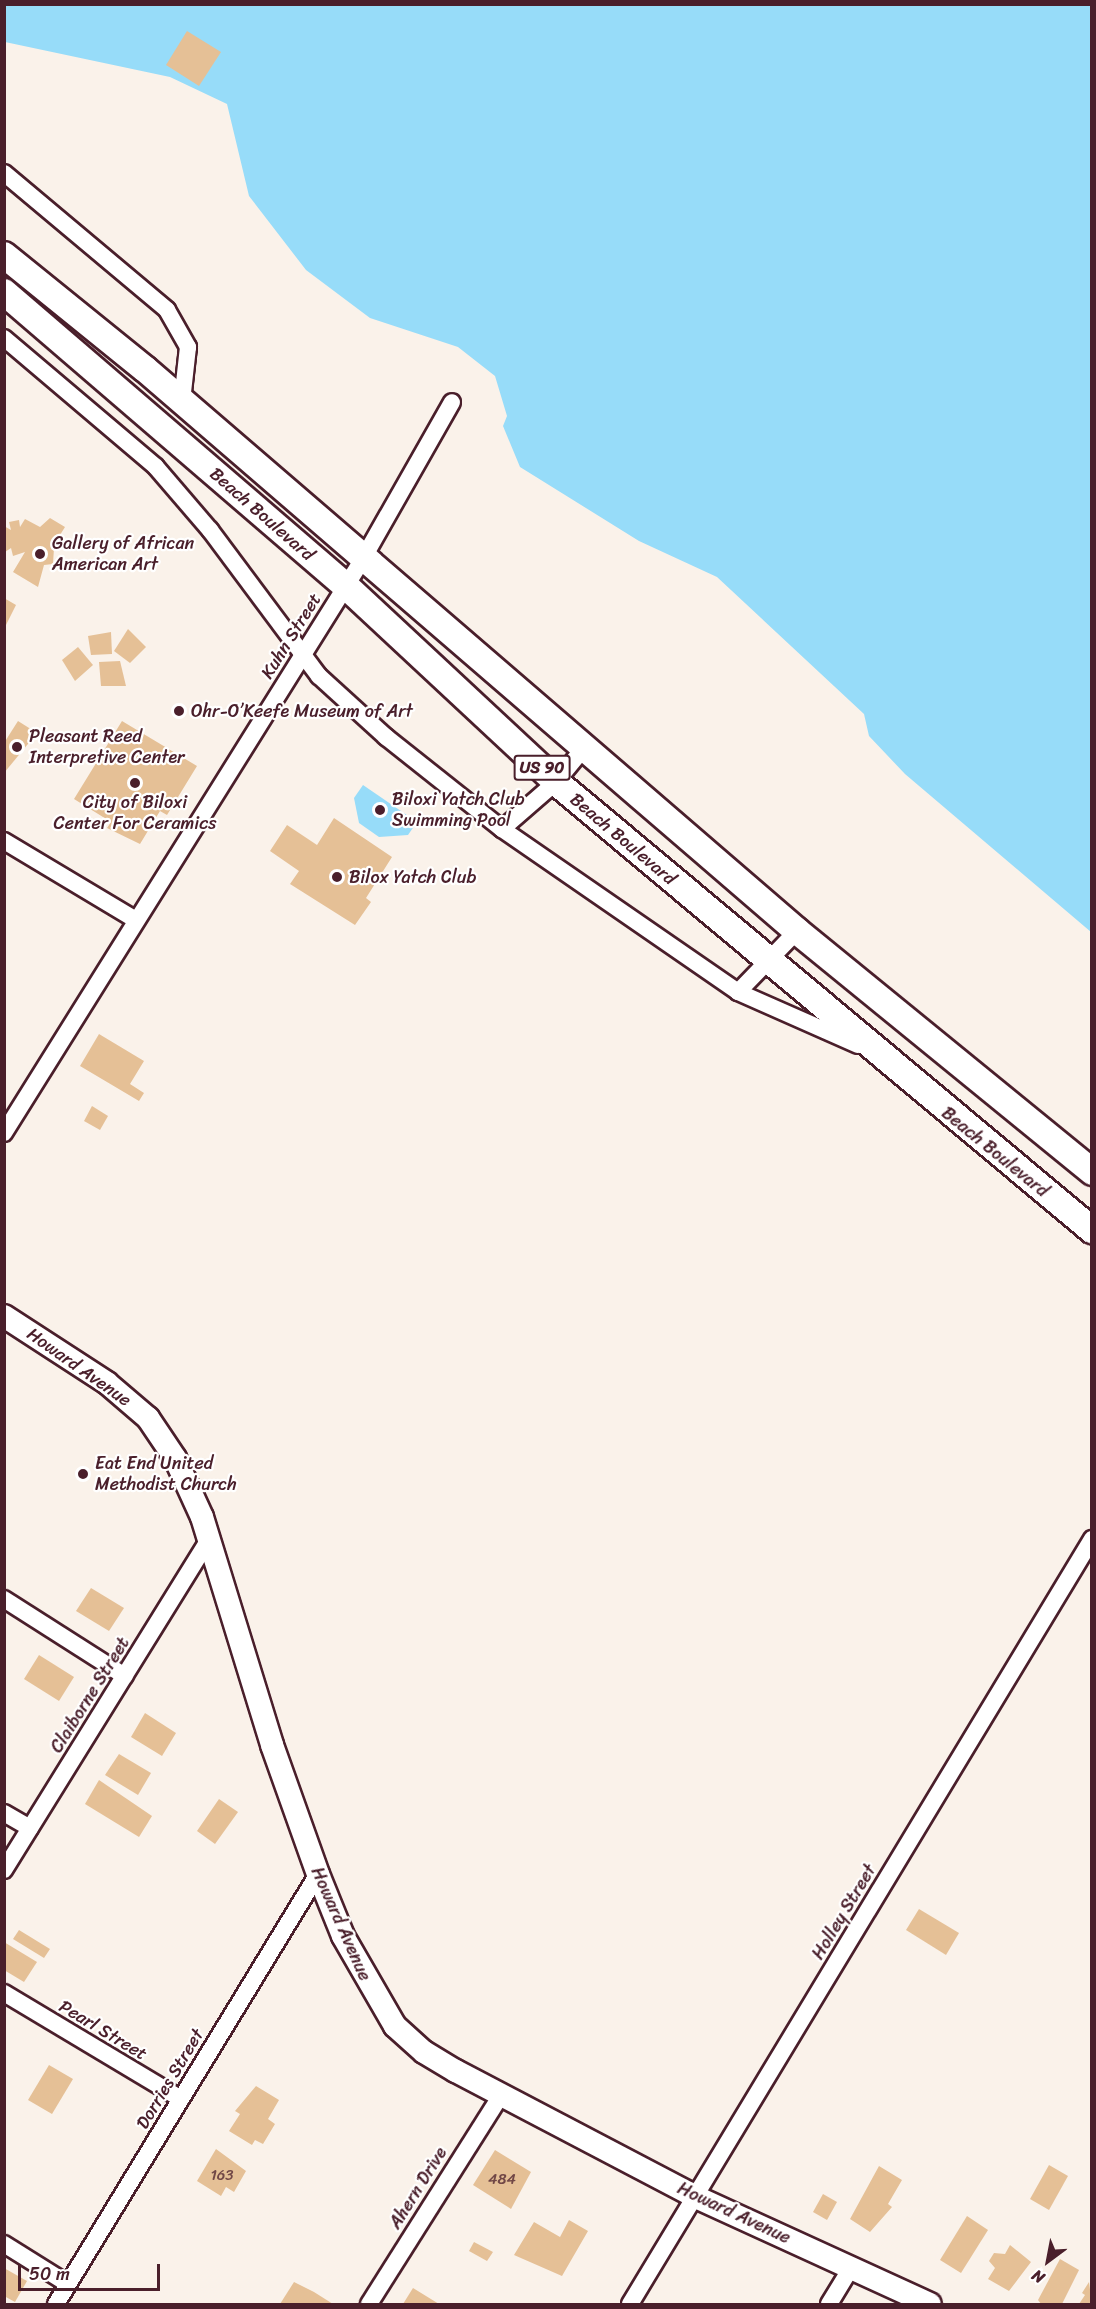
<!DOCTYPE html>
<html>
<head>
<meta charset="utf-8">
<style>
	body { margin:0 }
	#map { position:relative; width:1096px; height:2309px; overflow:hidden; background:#faf2ea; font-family:Sriracha,sans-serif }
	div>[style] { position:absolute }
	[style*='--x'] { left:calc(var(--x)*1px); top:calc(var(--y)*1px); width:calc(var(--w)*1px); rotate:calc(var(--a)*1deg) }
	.water>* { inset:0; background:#97dcf9 }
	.building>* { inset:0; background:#e5c096 }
	.roads { filter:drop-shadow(2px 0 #4a1f2b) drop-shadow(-2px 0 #4a1f2b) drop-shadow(0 2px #4a1f2b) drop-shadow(0 -2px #4a1f2b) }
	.minor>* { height:16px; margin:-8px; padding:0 8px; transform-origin:8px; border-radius:8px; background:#fff }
	.secondary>* { height:22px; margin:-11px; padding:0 11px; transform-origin:11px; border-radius:11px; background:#fff }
	.primary>* { height:26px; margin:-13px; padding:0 13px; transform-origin:13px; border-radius:13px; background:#fff }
	.dots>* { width:16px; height:16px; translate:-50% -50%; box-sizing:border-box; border:3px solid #fff; border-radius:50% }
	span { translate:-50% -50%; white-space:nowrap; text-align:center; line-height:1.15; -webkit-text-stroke:4.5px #fff; paint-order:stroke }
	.number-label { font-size:15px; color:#714746 }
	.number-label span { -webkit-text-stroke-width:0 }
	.shield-label span { padding:2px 4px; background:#fff; border:2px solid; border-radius:4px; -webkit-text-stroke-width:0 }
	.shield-label { font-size:16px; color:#4a1f2b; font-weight:700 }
	.street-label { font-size:18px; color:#4a1f2b }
	.poi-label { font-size:18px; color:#4a1f2b }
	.left { translate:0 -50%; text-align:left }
	.frame { position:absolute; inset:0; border:6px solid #4a1f2b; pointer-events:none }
	.north { position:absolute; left:1018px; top:2231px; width:60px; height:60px; -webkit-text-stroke:4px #fff; paint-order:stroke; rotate:212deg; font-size:16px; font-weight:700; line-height:24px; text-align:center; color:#4a1f2b }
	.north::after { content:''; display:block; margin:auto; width:21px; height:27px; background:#4a1f2b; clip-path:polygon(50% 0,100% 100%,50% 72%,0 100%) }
	.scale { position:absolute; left:18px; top:2264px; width:142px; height:27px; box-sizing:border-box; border:3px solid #4a1f2b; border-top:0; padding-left:8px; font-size:18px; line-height:21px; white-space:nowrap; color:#4a1f2b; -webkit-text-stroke:4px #fff; paint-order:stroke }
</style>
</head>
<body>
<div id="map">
	<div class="water">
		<div style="clip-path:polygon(5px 4px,1091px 5px,1091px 932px,905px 774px,869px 736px,864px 714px,717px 577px,639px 541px,520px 467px,503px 426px,507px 416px,495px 376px,458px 347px,370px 318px,306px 270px,249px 196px,227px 104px,170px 77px,5px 42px)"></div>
		<div style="clip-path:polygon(363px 785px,417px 822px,408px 835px,379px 837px,359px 823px,354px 798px)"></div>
	</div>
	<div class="building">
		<div style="clip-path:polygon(187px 31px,221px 52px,199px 86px,166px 65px)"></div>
		<div style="clip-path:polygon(50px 518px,65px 527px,60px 535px,64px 537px,54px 548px,53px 564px,44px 565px,38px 587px,13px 572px,25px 552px,13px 556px,11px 548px,5px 552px,4px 526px,11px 530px,9px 522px,19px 520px,20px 527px,25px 519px,40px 527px)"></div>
		<div style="clip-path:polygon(4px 598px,16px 605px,4px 629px)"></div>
		<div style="clip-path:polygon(128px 629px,146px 647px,130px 663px,114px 651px)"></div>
		<div style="clip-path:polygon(111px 632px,112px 654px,91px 655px,88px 636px)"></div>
		<div style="clip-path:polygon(78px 647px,93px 665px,75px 681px,62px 660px)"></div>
		<div style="clip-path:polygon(120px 661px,126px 686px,101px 686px,99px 662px)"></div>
		<div style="clip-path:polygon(18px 721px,37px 733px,4px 773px,4px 743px)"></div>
		<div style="clip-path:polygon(122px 721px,197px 766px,167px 815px,160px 811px,140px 844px,107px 828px,111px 822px,74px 799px)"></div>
		<div style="clip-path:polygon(334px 818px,392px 857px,366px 898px,371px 902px,355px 925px,290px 884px,299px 871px,270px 851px,287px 825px,317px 845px)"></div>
		<div style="clip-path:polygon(99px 1034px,144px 1061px,130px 1084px,144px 1093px,139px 1101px,80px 1066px)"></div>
		<div style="clip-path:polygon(92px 1106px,108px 1116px,100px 1130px,84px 1121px)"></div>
		<div style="clip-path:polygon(91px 1588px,124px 1608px,109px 1631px,76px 1611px)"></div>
		<div style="clip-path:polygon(39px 1655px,74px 1677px,59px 1701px,24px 1679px)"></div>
		<div style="clip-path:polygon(145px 1713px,176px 1733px,162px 1756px,131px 1737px)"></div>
		<div style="clip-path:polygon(119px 1754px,151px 1773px,138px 1795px,105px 1775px)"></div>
		<div style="clip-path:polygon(99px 1780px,152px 1816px,139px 1837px,85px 1804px)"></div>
		<div style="clip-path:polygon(219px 1799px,238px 1812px,215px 1844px,197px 1831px)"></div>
		<div style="clip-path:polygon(919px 1909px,959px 1933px,946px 1955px,906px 1930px)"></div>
		<div style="clip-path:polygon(19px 1930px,50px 1949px,44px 1958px,13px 1939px)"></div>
		<div style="clip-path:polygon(4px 1942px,37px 1962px,24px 1982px,4px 1970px)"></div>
		<div style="clip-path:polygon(49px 2065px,73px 2079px,52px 2114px,28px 2100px)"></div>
		<div style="clip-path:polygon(256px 2086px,279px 2100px,268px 2119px,275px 2124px,263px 2144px,255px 2140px,252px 2145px,229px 2131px,240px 2114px,235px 2111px)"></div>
		<div style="clip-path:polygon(216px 2149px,246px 2171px,234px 2192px,226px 2187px,221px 2196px,197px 2181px)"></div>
		<div style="clip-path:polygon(495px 2150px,531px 2172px,511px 2209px,473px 2185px)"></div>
		<div style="clip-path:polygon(1049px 2165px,1068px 2176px,1049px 2210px,1030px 2199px)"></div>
		<div style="clip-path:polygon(879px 2166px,902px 2180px,888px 2204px,892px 2207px,870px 2232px,850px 2219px)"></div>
		<div style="clip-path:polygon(823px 2194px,837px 2202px,827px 2220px,813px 2212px)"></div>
		<div style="clip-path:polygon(967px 2216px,988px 2230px,961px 2273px,940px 2260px)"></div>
		<div style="clip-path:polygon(569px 2220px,588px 2231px,562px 2276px,514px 2255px,534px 2222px,560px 2237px)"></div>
		<div style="clip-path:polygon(474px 2242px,493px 2252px,487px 2261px,469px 2251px)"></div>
		<div style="clip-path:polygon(1010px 2245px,1031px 2262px,1009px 2291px,988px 2279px,995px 2268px,989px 2261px,994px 2253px,1005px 2254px)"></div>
		<div style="clip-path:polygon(1060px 2259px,1079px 2270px,1062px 2304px,1041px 2304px,1038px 2300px)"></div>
		<div style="clip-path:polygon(4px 2268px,27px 2281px,15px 2302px,4px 2296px)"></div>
		<div style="clip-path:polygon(294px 2282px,314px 2292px,333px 2304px,280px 2304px)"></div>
		<div style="clip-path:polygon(1089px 2282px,1092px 2304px,1079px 2304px,1085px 2295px,1082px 2293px)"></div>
		<div style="clip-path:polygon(413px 2288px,439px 2304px,403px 2304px)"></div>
	</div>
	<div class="roads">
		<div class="minor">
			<div style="--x:4;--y:173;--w:213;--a:40"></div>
			<div style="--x:167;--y:310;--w:43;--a:60.4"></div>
			<div style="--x:188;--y:347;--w:54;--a:96.3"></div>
			<div style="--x:4;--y:338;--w:199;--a:40.3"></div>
			<div style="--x:156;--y:467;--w:83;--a:49.4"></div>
			<div style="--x:210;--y:530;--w:182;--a:53.3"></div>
			<div style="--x:319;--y:676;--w:91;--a:42.3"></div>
			<div style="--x:386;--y:737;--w:148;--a:38.4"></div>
			<div style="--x:502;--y:829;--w:287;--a:34.6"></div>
			<div style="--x:738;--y:992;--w:131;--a:23.8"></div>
			<div style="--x:502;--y:829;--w:72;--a:-41"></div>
			<div style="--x:556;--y:782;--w:43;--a:-50.7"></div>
			<div style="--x:4;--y:841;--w:154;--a:30.9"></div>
			<div style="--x:738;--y:992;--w:85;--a:-46"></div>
			<div style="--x:4;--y:1133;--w:679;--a:-57.99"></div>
			<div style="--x:364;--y:557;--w:178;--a:-60.4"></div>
			<div style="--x:4;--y:1599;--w:143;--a:32.5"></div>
			<div style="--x:4;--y:1813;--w:30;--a:30"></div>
			<div style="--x:4;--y:1870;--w:388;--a:-58.2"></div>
			<div style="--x:4;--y:1993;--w:206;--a:30.9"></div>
			<div style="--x:4;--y:2244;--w:75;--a:32"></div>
			<div style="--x:56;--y:2304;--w:504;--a:-58.65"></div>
			<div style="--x:369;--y:2304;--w:249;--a:-57.7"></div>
			<div style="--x:630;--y:2304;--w:894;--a:-58.87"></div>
			<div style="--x:829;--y:2304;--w:42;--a:-58.6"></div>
		</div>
		<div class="secondary">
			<div style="--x:4;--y:1316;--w:123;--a:33"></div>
			<div style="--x:107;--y:1383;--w:54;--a:40.5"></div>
			<div style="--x:148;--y:1418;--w:48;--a:56"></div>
			<div style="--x:175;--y:1458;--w:65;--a:65.4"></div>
			<div style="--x:202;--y:1517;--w:239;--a:72.9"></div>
			<div style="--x:272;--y:1745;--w:137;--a:70.4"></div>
			<div style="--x:318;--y:1874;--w:67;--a:68"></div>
			<div style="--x:343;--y:1936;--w:104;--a:60"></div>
			<div style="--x:395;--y:2026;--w:39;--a:42"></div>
			<div style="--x:424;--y:2052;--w:37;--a:31"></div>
			<div style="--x:456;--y:2071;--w:271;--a:27.7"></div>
			<div style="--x:696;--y:2197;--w:257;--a:24.6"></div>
		</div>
		<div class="primary">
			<div style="--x:4;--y:255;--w:181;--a:39"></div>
			<div style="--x:145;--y:369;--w:861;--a:40.76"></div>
			<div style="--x:797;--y:931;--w:381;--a:39.2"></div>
			<div style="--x:4;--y:292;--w:451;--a:40.7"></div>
			<div style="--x:346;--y:586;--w:287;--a:43"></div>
			<div style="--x:556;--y:782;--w:699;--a:39.89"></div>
		</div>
	</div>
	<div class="dots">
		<div style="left:40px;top:554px;background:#4a1f2b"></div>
		<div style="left:179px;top:711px;background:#4a1f2b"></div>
		<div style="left:17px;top:747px;background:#4a1f2b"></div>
		<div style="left:135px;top:783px;background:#4a1f2b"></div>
		<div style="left:380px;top:810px;background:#4a1f2b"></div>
		<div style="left:337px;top:877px;background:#4a1f2b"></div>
		<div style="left:83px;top:1474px;background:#4a1f2b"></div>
	</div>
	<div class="number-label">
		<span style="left:222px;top:2176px">163</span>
		<span style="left:502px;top:2180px">484</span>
	</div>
	<div class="shield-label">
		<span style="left:542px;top:768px">US 90</span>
	</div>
	<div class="street-label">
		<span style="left:262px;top:514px;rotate:41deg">Beach Boulevard</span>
		<span style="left:291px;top:636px;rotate:-58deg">Kuhn Street</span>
		<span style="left:623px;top:839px;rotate:40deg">Beach Boulevard</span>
		<span style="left:995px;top:1152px;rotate:39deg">Beach Boulevard</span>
		<span style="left:79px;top:1367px;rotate:35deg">Howard Avenue</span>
		<span style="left:90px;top:1695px;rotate:-58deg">Claiborne Street</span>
		<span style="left:844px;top:1912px;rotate:-59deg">Holley Street</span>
		<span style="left:341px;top:1924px;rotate:66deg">Howard Avenue</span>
		<span style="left:103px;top:2030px;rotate:31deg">Pearl Street</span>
		<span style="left:170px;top:2079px;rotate:-59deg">Dorries Street</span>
		<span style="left:418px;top:2188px;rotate:-58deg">Ahern Drive</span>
		<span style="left:734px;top:2213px;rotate:25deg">Howard Avenue</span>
	</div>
	<div class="poi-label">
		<span class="left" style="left:52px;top:554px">Gallery of African<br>American Art</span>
		<span class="left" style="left:191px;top:711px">Ohr-O’Keefe Museum of Art</span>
		<span class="left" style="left:29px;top:747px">Pleasant Reed<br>Interpretive Center</span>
		<span class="left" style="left:392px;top:810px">Biloxi Yatch Club<br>Swimming Pool</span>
		<span style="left:135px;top:813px">City of Biloxi<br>Center For Ceramics</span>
		<span class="left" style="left:349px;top:877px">Bilox Yatch Club</span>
		<span class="left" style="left:95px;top:1474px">Eat End United<br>Methodist Church</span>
	</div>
	<div class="frame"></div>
	<div class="north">N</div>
	<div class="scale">50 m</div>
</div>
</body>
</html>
